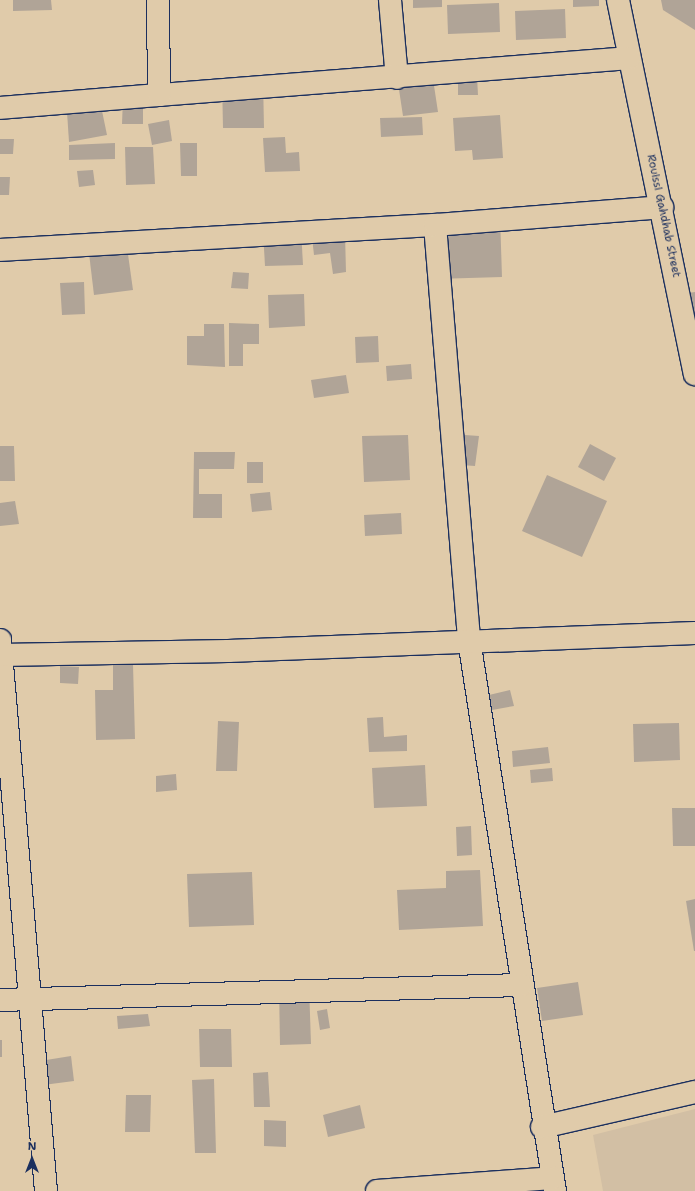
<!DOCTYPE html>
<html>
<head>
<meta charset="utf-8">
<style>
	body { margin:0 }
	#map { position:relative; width:695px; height:1191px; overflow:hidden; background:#e0cbaa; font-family:"Shantell Sans",sans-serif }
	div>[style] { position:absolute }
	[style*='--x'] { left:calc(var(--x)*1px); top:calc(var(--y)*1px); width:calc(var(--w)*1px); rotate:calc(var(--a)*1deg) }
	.built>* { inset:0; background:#d2bfa4 }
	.building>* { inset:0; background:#b0a497 }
	.roads { filter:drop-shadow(1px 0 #1b2f5e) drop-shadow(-1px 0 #1b2f5e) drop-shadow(0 1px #1b2f5e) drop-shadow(0 -1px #1b2f5e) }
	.minor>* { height:22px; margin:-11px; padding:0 11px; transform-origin:11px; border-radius:11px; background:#e0cbaa }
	span { translate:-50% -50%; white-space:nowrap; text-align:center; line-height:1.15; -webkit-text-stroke:3px #e0cbaa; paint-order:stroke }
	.street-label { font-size:11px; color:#1b2f5e }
	.north { position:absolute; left:12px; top:1139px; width:40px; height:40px; -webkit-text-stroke:3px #e0cbaa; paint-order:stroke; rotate:0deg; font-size:11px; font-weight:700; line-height:16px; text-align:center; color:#1b2f5e }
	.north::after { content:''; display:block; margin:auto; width:14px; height:18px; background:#1b2f5e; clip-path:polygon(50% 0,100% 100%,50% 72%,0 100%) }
</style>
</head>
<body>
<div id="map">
	<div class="built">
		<div style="clip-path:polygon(695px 1109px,695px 1191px,603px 1191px,593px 1135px)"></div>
	</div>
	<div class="building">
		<div style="clip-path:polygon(13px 0,51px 0,52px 10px,13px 11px)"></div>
		<div style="clip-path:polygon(413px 0,442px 0,442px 7px,413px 8px)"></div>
		<div style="clip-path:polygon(573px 0,599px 0,599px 6px,573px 7px)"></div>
		<div style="clip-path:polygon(661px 0,695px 0,695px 30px,663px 10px)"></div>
		<div style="clip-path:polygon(499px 3px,500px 32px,448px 34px,447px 5px)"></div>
		<div style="clip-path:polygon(565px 9px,566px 38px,516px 40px,515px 11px)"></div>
		<div style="clip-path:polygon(477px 76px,478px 95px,458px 95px,458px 77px)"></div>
		<div style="clip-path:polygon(222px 79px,263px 79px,264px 128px,223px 128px)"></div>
		<div style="clip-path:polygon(433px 79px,438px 112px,403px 116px,398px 83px)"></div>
		<div style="clip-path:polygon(123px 97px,143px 98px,143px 124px,122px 124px)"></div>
		<div style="clip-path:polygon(101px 106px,107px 135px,69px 142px,67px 112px)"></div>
		<div style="clip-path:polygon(500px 115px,503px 158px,473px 160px,472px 150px,455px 151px,453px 118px)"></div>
		<div style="clip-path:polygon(422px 117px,423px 135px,381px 137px,380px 118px)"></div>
		<div style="clip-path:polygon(169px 120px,172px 141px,152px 145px,148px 124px)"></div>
		<div style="clip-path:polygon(285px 137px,286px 153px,299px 152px,300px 171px,265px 172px,263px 138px)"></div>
		<div style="clip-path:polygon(0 139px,14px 139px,13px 154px,0 154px)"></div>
		<div style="clip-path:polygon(115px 143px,115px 159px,69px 160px,69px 145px)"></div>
		<div style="clip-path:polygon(180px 143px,197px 143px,197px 176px,181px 176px)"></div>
		<div style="clip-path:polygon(125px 147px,153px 147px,155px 184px,126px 185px)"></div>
		<div style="clip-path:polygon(93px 170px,95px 185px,79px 187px,77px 171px)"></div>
		<div style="clip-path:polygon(0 177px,10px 177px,9px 195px,0 195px)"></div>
		<div style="clip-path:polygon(500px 215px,502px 277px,435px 279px,433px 217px)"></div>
		<div style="clip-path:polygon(301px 229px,303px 265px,265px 266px,263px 231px)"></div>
		<div style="clip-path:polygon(345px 233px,346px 272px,333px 274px,330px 253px,314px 255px,312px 237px)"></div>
		<div style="clip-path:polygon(126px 240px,133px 290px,94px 295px,88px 245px)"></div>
		<div style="clip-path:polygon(233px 272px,249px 273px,248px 289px,231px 288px)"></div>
		<div style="clip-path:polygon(84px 282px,85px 314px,62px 315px,60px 283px)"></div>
		<div style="clip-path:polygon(695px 292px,695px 330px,681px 294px)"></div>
		<div style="clip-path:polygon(304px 294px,305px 326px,269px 328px,268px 295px)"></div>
		<div style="clip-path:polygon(229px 323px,259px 324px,259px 344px,243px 344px,243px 366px,229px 366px)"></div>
		<div style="clip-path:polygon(204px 324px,224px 324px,225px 367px,187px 365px,187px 336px,204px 336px)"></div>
		<div style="clip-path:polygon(378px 336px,379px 362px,356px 363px,355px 337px)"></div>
		<div style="clip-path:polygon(411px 364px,412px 379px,387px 381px,386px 366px)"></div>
		<div style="clip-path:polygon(346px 375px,349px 393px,314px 398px,311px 380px)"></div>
		<div style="clip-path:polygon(408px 435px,410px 480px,364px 482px,362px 436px)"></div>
		<div style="clip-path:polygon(465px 435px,479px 436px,475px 466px,461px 465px)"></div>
		<div style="clip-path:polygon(590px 444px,616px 458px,604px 481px,578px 467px)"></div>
		<div style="clip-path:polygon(0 446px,14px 446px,15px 481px,0 481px)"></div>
		<div style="clip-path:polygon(194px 452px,235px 452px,234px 469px,199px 469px,199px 494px,222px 494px,222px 518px,193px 518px)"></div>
		<div style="clip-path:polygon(247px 462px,263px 462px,263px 483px,247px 483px)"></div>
		<div style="clip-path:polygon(547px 475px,607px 501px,582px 557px,522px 531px)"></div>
		<div style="clip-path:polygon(270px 492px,272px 510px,252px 512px,250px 494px)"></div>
		<div style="clip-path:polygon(15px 501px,19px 524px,0 526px,0 503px)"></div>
		<div style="clip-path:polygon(401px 513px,402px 534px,365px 536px,364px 515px)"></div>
		<div style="clip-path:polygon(113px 664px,133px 664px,135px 739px,96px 740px,95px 690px,113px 690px)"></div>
		<div style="clip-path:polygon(60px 666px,79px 667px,78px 684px,60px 683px)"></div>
		<div style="clip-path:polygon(510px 690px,514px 706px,492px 710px,489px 695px)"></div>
		<div style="clip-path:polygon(383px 717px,384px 737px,407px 735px,407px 751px,369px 752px,367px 718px)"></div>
		<div style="clip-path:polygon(218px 721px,239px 722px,237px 771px,216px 771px)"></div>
		<div style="clip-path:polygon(679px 723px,680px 760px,634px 762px,633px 724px)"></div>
		<div style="clip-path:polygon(548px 747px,550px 763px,513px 767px,512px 751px)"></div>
		<div style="clip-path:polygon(425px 765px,427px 806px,374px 808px,372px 768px)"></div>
		<div style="clip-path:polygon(552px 768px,553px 781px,531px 783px,530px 770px)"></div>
		<div style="clip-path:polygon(176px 774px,177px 790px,156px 792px,156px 776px)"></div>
		<div style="clip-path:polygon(672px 808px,695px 808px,695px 846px,673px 846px)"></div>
		<div style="clip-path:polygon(471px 826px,472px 855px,457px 856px,456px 827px)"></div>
		<div style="clip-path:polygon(480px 870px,483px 926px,399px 930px,397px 890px,446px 888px,446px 871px)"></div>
		<div style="clip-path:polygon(252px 872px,254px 925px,189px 927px,187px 874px)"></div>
		<div style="clip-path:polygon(695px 899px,695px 951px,694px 951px,686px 901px)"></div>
		<div style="clip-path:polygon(578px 982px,583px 1015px,542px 1021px,537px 988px)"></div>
		<div style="clip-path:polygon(309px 985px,311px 1044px,280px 1045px,279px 986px)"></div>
		<div style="clip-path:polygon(327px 1009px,330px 1028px,320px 1030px,317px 1011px)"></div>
		<div style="clip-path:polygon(148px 1014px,150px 1026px,118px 1029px,117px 1016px)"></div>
		<div style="clip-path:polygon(199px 1029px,231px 1029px,232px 1067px,200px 1067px)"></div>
		<div style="clip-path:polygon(0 1040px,2px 1040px,2px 1057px,0 1057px)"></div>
		<div style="clip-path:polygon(71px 1056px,74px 1081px,43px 1085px,40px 1061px)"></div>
		<div style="clip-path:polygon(268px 1072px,270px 1107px,254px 1107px,253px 1073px)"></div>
		<div style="clip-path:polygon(214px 1079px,216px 1153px,195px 1153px,192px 1080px)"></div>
		<div style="clip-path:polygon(126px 1095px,151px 1095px,150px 1132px,125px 1132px)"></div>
		<div style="clip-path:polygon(360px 1105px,365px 1128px,328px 1137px,323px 1115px)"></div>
		<div style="clip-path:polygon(264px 1120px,286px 1121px,286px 1147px,264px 1146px)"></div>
	</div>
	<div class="roads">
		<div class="minor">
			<div style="--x:390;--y:0;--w:78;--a:84.9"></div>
			<div style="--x:618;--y:0;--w:382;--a:78.4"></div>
			<div style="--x:159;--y:95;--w:471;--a:-4.5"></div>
			<div style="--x:0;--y:108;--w:160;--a:-4.7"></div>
			<div style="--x:159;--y:95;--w:95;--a:-90.6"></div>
			<div style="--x:435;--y:225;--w:416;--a:85.3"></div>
			<div style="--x:469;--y:640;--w:558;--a:81.13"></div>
			<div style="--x:0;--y:250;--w:436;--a:-3.3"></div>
			<div style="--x:435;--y:225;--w:228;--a:-4.5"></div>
			<div style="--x:0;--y:640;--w:553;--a:85.23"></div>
			<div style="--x:0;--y:655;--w:228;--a:-1"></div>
			<div style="--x:228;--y:651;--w:467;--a:-2.2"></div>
			<div style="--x:0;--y:1000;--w:521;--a:-1.65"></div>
			<div style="--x:542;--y:1127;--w:157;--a:-12.9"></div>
			<div style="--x:377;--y:1191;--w:175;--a:-4.2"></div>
		</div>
	</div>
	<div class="street-label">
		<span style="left:663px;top:216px;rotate:78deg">Rouissi Gahdhab Street</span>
	</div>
	<div class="north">N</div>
</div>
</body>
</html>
